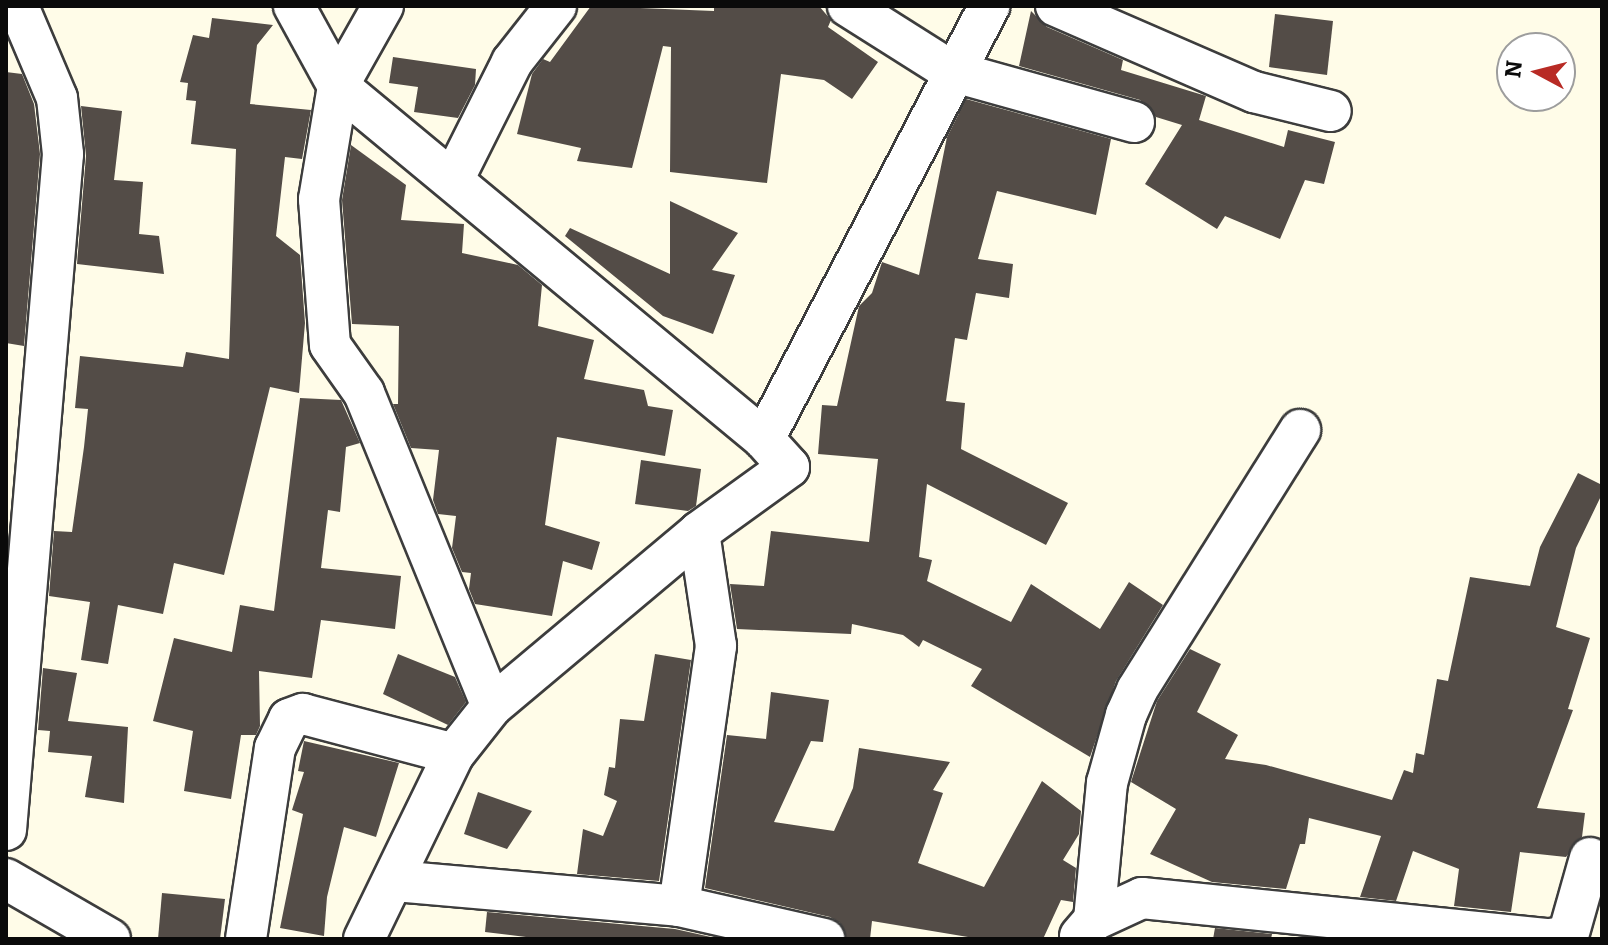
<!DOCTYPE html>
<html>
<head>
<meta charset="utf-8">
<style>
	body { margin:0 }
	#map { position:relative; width:1608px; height:945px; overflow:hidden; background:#fffce8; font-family:Bitter,serif }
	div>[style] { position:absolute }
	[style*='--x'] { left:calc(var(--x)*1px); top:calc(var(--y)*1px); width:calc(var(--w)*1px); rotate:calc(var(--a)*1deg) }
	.building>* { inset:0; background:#534c47 }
	.roads { filter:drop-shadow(2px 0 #3d3d3d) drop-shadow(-2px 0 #3d3d3d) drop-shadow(0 2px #3d3d3d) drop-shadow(0 -2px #3d3d3d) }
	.minor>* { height:40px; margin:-20px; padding:0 20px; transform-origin:20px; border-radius:20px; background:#fff }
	span { translate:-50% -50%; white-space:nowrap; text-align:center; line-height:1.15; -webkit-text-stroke:8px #fff; paint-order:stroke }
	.frame { position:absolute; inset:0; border:8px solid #0a0a0a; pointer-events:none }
	.north { position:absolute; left:1496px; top:32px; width:80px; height:80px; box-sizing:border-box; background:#fff; border:2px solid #9d9d9d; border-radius:50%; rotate:277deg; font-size:22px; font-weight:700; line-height:32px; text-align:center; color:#0a0a0a }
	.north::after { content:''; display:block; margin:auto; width:28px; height:36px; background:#b82b25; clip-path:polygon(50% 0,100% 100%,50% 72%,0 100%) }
</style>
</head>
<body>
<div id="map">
	<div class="building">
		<div style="clip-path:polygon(591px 6px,714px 11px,714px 6px,819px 6px,831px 20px,828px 27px,878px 62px,852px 99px,824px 80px,781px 74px,767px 183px,670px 172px,671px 47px,663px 46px,632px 168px,577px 161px,581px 148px,517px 134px,532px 74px,543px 59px,550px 62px)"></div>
		<div style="clip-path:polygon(1031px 11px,1047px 27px,1123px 60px,1121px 70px,1206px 96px,1199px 120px,1284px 147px,1288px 130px,1335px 142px,1324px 184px,1305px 180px,1280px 239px,1225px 216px,1217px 229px,1145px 184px,1182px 125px,1156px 117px,1140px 100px,1019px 66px)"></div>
		<div style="clip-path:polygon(1275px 14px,1333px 21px,1327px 75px,1269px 67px)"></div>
		<div style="clip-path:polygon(212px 18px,273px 25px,257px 45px,250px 104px,311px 110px,302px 159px,285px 157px,276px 236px,300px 255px,305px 323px,299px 393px,270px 387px,224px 575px,174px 563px,163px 614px,118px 605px,108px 664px,81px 660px,90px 602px,49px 596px,54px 531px,72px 532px,84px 447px,88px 409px,75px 408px,80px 356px,183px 367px,186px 352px,229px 359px,236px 149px,191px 144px,196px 101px,186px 100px,188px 83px,180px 82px,193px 35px,209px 38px)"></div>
		<div style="clip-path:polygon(393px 57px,476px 69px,475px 85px,458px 118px,414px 112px,418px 87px,389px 83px)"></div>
		<div style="clip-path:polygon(6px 72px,22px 74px,34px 104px,40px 154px,24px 346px,6px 343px)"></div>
		<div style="clip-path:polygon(966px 99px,1111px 139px,1096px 215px,997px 191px,978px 259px,1013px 264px,1009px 298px,976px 293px,967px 340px,955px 338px,946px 401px,965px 403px,961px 449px,1068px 503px,1046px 545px,927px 484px,919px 557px,932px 560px,927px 581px,1011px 622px,1031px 584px,1100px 629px,1129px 582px,1163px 605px,1116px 681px,1090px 757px,971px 686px,982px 669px,923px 640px,919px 647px,903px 635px,852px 624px,851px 634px,737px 629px,730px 584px,764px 586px,771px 531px,869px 542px,878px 459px,818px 454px,822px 405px,837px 406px,859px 306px,872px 293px,882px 262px,919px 275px,947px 137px)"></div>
		<div style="clip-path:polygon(81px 106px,122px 111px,114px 180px,143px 182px,139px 234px,159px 236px,164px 274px,77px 264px,86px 156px)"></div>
		<div style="clip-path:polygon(351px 145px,406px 185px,401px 220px,464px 224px,462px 253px,518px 265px,542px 285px,538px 326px,594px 340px,584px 379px,644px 390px,648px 406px,673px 410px,665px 456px,557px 437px,545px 525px,600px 542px,592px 570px,563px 561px,552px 616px,475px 604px,469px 589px,471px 573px,462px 572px,452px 548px,456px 516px,438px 514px,433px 500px,439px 450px,411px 448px,393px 404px,398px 404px,399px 326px,352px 324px,342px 200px)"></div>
		<div style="clip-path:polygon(670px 201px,738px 233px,712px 270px,735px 275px,713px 334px,663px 316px,565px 236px,570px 228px,670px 274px)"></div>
		<div style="clip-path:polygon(300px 398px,341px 400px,360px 443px,346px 447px,340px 512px,328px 510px,321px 568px,401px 576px,395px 629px,321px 620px,312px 678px,259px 671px,260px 726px,256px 735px,241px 735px,231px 799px,184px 791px,193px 731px,153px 721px,174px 638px,232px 652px,240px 605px,274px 611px)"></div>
		<div style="clip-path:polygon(641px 460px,701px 469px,696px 506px,688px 511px,635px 504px)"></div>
		<div style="clip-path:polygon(1578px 473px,1602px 485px,1602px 494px,1576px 548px,1556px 627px,1590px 638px,1568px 709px,1573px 710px,1537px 808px,1585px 813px,1582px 837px,1566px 857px,1520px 852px,1511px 912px,1454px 906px,1459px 869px,1413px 851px,1396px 901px,1360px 897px,1381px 836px,1309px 818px,1305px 844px,1300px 844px,1286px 889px,1212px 882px,1150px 854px,1176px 809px,1131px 782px,1157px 701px,1190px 649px,1221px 664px,1197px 712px,1238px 735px,1225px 759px,1266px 765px,1392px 800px,1404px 770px,1413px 773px,1416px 753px,1424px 755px,1437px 679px,1448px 681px,1470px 577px,1530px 586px,1540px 547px)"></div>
		<div style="clip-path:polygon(398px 654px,455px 677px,466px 702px,448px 725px,383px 694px)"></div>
		<div style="clip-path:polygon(655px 654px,691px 660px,659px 881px,577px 874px,583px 829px,603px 836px,617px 801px,604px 795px,609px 767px,615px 768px,620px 719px,644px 721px)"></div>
		<div style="clip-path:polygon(43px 668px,77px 673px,68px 721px,128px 727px,124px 803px,85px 797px,92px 756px,48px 752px,50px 731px,38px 730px)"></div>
		<div style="clip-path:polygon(771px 692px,829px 700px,823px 742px,811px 741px,774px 822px,834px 831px,853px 788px,859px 748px,950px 762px,933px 790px,943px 793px,918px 863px,984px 887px,1042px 781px,1081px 811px,1079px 834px,1063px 860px,1076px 868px,1073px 902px,1061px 900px,1043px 939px,980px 939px,872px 921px,870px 939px,846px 939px,840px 923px,830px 917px,705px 888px,727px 735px,766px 739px)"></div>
		<div style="clip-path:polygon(304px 741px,399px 763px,376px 837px,344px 827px,327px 897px,324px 936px,280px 928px,303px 814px,292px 810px,304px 772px,298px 771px)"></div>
		<div style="clip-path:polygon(478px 792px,532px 811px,507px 849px,464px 834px)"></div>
		<div style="clip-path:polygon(162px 893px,225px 899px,220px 939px,158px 939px)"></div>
		<div style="clip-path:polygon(487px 912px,675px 929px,720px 939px,542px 939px,485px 932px)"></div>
		<div style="clip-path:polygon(1215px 928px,1272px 934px,1271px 939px,1213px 939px)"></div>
	</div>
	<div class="roads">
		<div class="minor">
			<div style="--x:294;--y:6;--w:91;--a:61.2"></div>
			<div style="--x:338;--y:86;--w:553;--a:39.65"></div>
			<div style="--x:383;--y:6;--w:92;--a:119.4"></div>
			<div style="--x:338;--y:86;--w:115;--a:99.5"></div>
			<div style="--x:319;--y:199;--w:146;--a:85.7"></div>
			<div style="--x:330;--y:345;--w:59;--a:54.7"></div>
			<div style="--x:364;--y:393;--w:338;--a:67.8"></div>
			<div style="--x:848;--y:6;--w:122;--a:32.3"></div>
			<div style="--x:951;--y:71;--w:190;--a:15.6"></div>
			<div style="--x:1056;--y:6;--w:216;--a:23.5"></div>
			<div style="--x:1254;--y:92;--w:79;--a:13.9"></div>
			<div style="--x:453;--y:180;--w:132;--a:-63.4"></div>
			<div style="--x:512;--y:62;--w:71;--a:-51.8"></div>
			<div style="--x:6;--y:830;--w:678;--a:-85.18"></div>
			<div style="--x:63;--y:154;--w:56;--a:-96.1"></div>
			<div style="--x:57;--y:98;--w:100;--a:-113"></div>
			<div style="--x:6;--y:879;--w:120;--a:30"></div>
			<div style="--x:395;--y:881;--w:285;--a:5"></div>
			<div style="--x:679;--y:906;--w:149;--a:12.8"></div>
			<div style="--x:679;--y:906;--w:263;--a:-81.9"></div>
			<div style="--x:716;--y:646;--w:115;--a:-98.5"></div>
			<div style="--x:1094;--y:920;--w:138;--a:-84.6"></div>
			<div style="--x:1107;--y:783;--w:71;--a:-74.4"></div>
			<div style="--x:1126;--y:715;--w:27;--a:-66"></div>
			<div style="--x:1137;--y:690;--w:307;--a:-57.9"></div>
			<div style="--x:1080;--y:936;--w:21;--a:-49"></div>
			<div style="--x:1094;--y:920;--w:53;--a:-24.6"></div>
			<div style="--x:1142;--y:898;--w:408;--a:5.8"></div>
			<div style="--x:246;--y:939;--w:193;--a:-81.4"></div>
			<div style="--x:275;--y:748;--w:32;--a:-64"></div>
			<div style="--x:289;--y:719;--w:15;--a:-20"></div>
			<div style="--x:303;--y:714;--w:156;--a:14.8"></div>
			<div style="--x:364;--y:939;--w:206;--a:-64.1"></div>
			<div style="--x:454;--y:754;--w:61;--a:-51.6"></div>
			<div style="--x:492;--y:706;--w:270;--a:-40"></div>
			<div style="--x:699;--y:532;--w:111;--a:-35.8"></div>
			<div style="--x:789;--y:467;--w:38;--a:-132"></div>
			<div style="--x:764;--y:439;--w:488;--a:-62.5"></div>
			<div style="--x:1551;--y:939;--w:17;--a:-10"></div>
			<div style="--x:1568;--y:936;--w:81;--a:-74.2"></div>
		</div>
	</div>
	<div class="frame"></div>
	<div class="north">N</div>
</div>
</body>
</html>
